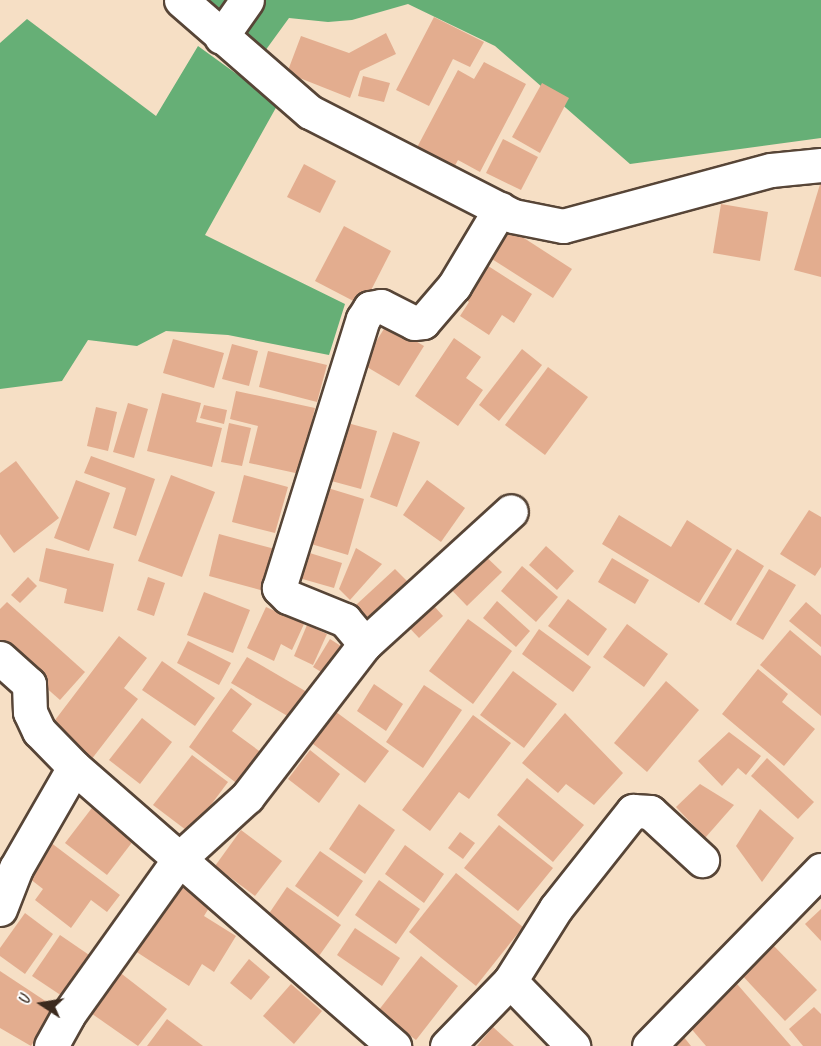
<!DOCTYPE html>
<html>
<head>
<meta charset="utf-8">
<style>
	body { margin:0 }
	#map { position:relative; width:821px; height:1046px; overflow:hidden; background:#f6dfc5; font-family:Caveat,sans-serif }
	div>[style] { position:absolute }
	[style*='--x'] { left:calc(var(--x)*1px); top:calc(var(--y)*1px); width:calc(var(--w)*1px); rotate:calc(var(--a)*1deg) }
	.forest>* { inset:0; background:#66af76 }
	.building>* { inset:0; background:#e3ad8f }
	.roads { filter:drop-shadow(2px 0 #574537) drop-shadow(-2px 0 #574537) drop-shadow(0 2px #574537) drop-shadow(0 -2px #574537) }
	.minor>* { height:33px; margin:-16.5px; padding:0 16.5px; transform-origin:16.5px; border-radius:16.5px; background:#fff }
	span { translate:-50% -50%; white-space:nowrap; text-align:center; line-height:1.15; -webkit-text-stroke:4.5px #fff; paint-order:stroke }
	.north { position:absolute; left:12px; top:974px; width:60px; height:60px; -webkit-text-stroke:4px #fff; paint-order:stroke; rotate:282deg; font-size:16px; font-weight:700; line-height:24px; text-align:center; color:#3b2a1e }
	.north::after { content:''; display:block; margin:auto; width:21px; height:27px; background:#3b2a1e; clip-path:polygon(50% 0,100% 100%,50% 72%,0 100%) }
</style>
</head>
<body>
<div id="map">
	<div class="forest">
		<div style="clip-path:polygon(210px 0,821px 0,821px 138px,630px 164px,495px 46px,408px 4px,352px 20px,328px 22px,289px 18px,265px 51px)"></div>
		<div style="clip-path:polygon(27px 19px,156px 116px,198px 46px,278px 104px,205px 235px,345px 304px,329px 355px,228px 335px,166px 331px,137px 346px,88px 340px,62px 381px,0 389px,0 43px)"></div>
	</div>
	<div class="building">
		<div style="clip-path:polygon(434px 17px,484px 42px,470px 67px,453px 59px,429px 106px,396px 90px)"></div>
		<div style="clip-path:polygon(386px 33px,396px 54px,360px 71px,350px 98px,287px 73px,301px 36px,349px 53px)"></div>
		<div style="clip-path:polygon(484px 62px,526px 84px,480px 172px,458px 160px,450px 175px,413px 155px,458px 70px,474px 79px)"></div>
		<div style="clip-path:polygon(363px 76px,390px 83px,384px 102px,358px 96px)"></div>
		<div style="clip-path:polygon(542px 83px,569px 98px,540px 153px,512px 137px)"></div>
		<div style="clip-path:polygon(503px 139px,538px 157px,521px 190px,486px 173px)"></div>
		<div style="clip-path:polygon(304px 164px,336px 181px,320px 213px,287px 197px)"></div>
		<div style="clip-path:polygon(821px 181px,821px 277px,794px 270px)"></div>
		<div style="clip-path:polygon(721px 204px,768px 212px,760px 261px,713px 253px)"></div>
		<div style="clip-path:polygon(502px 224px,572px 269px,553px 298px,484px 254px)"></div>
		<div style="clip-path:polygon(344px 226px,391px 251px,363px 306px,315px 281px)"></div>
		<div style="clip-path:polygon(482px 262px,532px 294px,514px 323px,502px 315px,489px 335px,460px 316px,469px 302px,461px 296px)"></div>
		<div style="clip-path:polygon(387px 324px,424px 346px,399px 386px,362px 364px)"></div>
		<div style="clip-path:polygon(454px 338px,481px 357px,466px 378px,483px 390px,458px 426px,415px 396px)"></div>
		<div style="clip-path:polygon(173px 339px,224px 353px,214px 388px,163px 373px)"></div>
		<div style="clip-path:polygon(232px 344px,258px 351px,249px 386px,222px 379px)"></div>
		<div style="clip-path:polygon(522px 349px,542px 365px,499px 421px,479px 405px)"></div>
		<div style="clip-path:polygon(268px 351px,327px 365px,317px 402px,259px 387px)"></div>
		<div style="clip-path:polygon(548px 367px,588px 397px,545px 455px,505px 425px)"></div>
		<div style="clip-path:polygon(236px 391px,315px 408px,300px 474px,249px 463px,258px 426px,230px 419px)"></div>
		<div style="clip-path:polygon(162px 393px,201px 403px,196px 422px,222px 428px,212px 467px,147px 451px)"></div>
		<div style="clip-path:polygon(128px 403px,148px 409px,134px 458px,113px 452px)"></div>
		<div style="clip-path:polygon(204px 405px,227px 410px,224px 424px,200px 418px)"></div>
		<div style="clip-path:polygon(96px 407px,117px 412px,108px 451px,87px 446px)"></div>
		<div style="clip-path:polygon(340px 421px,377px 431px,361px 489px,324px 479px)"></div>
		<div style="clip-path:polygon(229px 423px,251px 428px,242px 466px,221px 462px)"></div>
		<div style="clip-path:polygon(393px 432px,420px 442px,397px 507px,370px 497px)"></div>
		<div style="clip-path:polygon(91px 456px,155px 479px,136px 536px,113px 528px,126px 488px,84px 473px)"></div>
		<div style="clip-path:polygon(16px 461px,59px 518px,14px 553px,0 534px,0 473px)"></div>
		<div style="clip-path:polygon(171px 475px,215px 492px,182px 577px,138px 561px)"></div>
		<div style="clip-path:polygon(244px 475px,288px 487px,275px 533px,232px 522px)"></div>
		<div style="clip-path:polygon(76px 480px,110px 493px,89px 551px,54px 538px)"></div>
		<div style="clip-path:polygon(427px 480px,465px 508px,441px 542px,403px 515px)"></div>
		<div style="clip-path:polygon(318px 485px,364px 499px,348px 555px,301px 541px)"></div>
		<div style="clip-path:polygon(809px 510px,821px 517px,821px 567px,815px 576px,780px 554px)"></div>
		<div style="clip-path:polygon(619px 515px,671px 547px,687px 520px,732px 549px,699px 603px,602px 544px)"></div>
		<div style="clip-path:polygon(219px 534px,275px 549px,264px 591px,209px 576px)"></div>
		<div style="clip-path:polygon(546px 546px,574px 571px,557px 590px,529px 565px)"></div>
		<div style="clip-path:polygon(46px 548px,114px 564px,103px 612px,64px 603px,67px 589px,39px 581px)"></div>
		<div style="clip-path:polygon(356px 548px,382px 564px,350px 600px,339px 589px)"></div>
		<div style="clip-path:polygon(477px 548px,502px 572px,467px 606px,443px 581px)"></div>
		<div style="clip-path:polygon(737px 549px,764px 566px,731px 621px,704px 604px)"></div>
		<div style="clip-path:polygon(300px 550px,342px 563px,334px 588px,292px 576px)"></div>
		<div style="clip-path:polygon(612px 558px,649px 580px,635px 604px,598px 582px)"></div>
		<div style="clip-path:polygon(522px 566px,558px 597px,536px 622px,501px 591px)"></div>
		<div style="clip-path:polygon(395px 569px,412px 586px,361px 634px,344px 616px)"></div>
		<div style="clip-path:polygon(769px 569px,796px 585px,763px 640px,736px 624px)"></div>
		<div style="clip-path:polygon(28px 577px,37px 586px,20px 603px,11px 595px)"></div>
		<div style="clip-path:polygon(148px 577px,165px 583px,154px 616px,137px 610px)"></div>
		<div style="clip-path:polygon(204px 592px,250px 610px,233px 653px,187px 635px)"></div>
		<div style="clip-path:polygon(426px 597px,443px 616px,419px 638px,402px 620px)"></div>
		<div style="clip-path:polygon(568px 599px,607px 629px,588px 656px,548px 626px)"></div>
		<div style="clip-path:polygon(497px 601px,530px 631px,516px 647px,483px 618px)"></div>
		<div style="clip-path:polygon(7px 602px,85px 672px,60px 700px,0 647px,0 609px)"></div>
		<div style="clip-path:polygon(806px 602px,821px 615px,821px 647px,789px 621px)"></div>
		<div style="clip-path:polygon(266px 607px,304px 624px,292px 650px,281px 644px,274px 661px,247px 648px)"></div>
		<div style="clip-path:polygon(468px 619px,512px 651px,473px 704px,429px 671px)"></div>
		<div style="clip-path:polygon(627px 624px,668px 654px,644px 687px,603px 657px)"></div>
		<div style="clip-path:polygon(307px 625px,327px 634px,313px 665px,294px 656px)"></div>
		<div style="clip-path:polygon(539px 629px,591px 667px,573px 692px,522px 654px)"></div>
		<div style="clip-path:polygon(790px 630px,821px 656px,821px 716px,760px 665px)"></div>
		<div style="clip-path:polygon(119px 636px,147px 658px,124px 688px,138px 699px,91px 760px,49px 728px)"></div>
		<div style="clip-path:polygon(330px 639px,347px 650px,331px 678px,313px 667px)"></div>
		<div style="clip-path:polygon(188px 641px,231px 663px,219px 685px,177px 663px)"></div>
		<div style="clip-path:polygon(247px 657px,307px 692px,291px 718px,231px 683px)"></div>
		<div style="clip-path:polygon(162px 661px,215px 698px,195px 726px,142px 690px)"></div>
		<div style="clip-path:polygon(758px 669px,788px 694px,782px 702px,815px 729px,784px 766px,722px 714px)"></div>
		<div style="clip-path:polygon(513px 671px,557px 704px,524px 748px,480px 715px)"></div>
		<div style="clip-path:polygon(666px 681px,699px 710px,647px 772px,614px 743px)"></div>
		<div style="clip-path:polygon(374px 684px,403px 704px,386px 731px,357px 711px)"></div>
		<div style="clip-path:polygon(424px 685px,462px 710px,423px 768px,386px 742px)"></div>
		<div style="clip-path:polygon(231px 688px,252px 704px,232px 731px,262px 753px,239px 785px,189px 747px)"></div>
		<div style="clip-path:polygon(332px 709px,389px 751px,365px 783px,309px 741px)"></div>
		<div style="clip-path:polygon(565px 713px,623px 773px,594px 805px,566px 784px,558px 793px,522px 763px)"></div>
		<div style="clip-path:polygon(473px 715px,511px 743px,469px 799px,459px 792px,430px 831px,402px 810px)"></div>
		<div style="clip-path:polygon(142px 718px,172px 742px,140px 784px,109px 760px)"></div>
		<div style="clip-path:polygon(729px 732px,761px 756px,746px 775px,738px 768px,722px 786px,698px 761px)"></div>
		<div style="clip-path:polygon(310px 750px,340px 774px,319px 803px,288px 779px)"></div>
		<div style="clip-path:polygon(192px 755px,228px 782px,190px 833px,153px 805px)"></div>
		<div style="clip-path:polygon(767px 758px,814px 802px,798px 819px,751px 776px)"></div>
		<div style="clip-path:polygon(527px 778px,584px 825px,553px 862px,497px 815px)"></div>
		<div style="clip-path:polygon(700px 784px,734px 805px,705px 838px,676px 807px)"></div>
		<div style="clip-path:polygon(98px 800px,140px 832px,107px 875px,65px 843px)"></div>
		<div style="clip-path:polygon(359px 804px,395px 830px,365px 874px,329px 849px)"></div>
		<div style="clip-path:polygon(760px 809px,794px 838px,762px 882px,736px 846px)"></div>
		<div style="clip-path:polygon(499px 825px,553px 868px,518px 911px,464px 868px)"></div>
		<div style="clip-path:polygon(241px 830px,282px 861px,255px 896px,215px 866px)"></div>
		<div style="clip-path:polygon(460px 832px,475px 843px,463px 859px,448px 848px)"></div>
		<div style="clip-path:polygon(50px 842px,120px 895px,107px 912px,91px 900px,71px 928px,35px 900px,43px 889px,25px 875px)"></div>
		<div style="clip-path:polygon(405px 845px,444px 874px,424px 903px,385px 874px)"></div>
		<div style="clip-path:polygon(320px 851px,363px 881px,338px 917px,295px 886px)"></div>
		<div style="clip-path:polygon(456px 873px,523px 927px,476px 986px,409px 932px)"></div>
		<div style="clip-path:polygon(179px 875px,215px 898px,204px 916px,236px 936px,214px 972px,202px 964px,189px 986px,132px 949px)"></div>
		<div style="clip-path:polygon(379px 880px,420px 909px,396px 944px,355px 915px)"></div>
		<div style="clip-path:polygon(287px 887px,341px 925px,319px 956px,266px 918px)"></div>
		<div style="clip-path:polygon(821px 909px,821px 941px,805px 924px)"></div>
		<div style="clip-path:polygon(25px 913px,53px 934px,25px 974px,0 956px,0 948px)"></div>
		<div style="clip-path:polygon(355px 928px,400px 958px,382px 986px,337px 955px)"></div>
		<div style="clip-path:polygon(60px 935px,95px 959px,68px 1000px,32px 976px)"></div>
		<div style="clip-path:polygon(770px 942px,817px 990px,785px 1021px,739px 972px)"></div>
		<div style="clip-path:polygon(421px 956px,458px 986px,416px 1040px,378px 1011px)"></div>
		<div style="clip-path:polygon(249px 959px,270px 977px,251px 1000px,230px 983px)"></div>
		<div style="clip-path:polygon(0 971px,56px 1008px,31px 1046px,0 1028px)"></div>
		<div style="clip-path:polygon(118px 971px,167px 1009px,138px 1046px,88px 1011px)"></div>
		<div style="clip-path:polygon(731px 977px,791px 1046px,706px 1046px,683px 1019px)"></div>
		<div style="clip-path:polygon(291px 984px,322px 1011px,294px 1044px,263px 1016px)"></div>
		<div style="clip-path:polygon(814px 1007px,821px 1014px,821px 1046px,803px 1046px,789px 1029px)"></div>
		<div style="clip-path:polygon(167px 1019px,203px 1046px,147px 1046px)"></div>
		<div style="clip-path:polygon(493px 1027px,514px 1046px,477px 1046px)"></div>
		<div style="clip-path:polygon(679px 1031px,691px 1046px,660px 1046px)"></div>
	</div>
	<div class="roads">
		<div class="minor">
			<div style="--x:181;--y:0;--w:171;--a:41"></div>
			<div style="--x:310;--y:112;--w:228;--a:27.1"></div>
			<div style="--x:513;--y:216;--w:51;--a:11.3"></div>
			<div style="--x:563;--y:226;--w:215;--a:-15.1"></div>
			<div style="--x:771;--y:170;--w:50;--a:-5.7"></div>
			<div style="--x:221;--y:37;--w:45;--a:-54.9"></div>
			<div style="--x:365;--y:644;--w:31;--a:-130"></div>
			<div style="--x:345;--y:620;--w:61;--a:-158"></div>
			<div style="--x:288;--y:597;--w:13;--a:-135"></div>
			<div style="--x:279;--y:588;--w:282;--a:-72.7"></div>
			<div style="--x:363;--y:319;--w:13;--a:-58"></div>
			<div style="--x:370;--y:308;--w:11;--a:-10"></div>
			<div style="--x:381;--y:306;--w:37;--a:27"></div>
			<div style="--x:414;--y:323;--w:9;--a:-6"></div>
			<div style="--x:423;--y:322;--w:48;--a:-49.3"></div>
			<div style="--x:454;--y:286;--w:90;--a:-59.1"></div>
			<div style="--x:0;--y:658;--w:39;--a:42"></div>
			<div style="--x:29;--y:684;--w:28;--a:88"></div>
			<div style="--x:30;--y:712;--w:21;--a:65"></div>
			<div style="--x:39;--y:731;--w:50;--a:45.8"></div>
			<div style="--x:74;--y:767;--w:425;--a:41.1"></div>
			<div style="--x:0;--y:909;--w:44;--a:-68.7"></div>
			<div style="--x:16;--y:868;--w:116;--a:-60.1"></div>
			<div style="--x:510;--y:981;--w:86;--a:-57.8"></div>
			<div style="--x:556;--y:908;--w:124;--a:-51.6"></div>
			<div style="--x:633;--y:811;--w:17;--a:3"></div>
			<div style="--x:650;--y:812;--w:71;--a:42.7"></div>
			<div style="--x:51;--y:1046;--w:35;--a:-61"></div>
			<div style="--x:68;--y:1015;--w:193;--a:-54.5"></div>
			<div style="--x:180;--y:858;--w:91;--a:-42.3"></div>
			<div style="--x:247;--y:797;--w:193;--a:-52.4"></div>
			<div style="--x:365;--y:644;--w:197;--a:-42.3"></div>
			<div style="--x:447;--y:1046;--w:91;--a:-45.9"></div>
			<div style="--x:510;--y:981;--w:91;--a:45.9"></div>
			<div style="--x:649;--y:1046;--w:246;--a:-45.7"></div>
		</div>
	</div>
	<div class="north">U</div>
</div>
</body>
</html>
